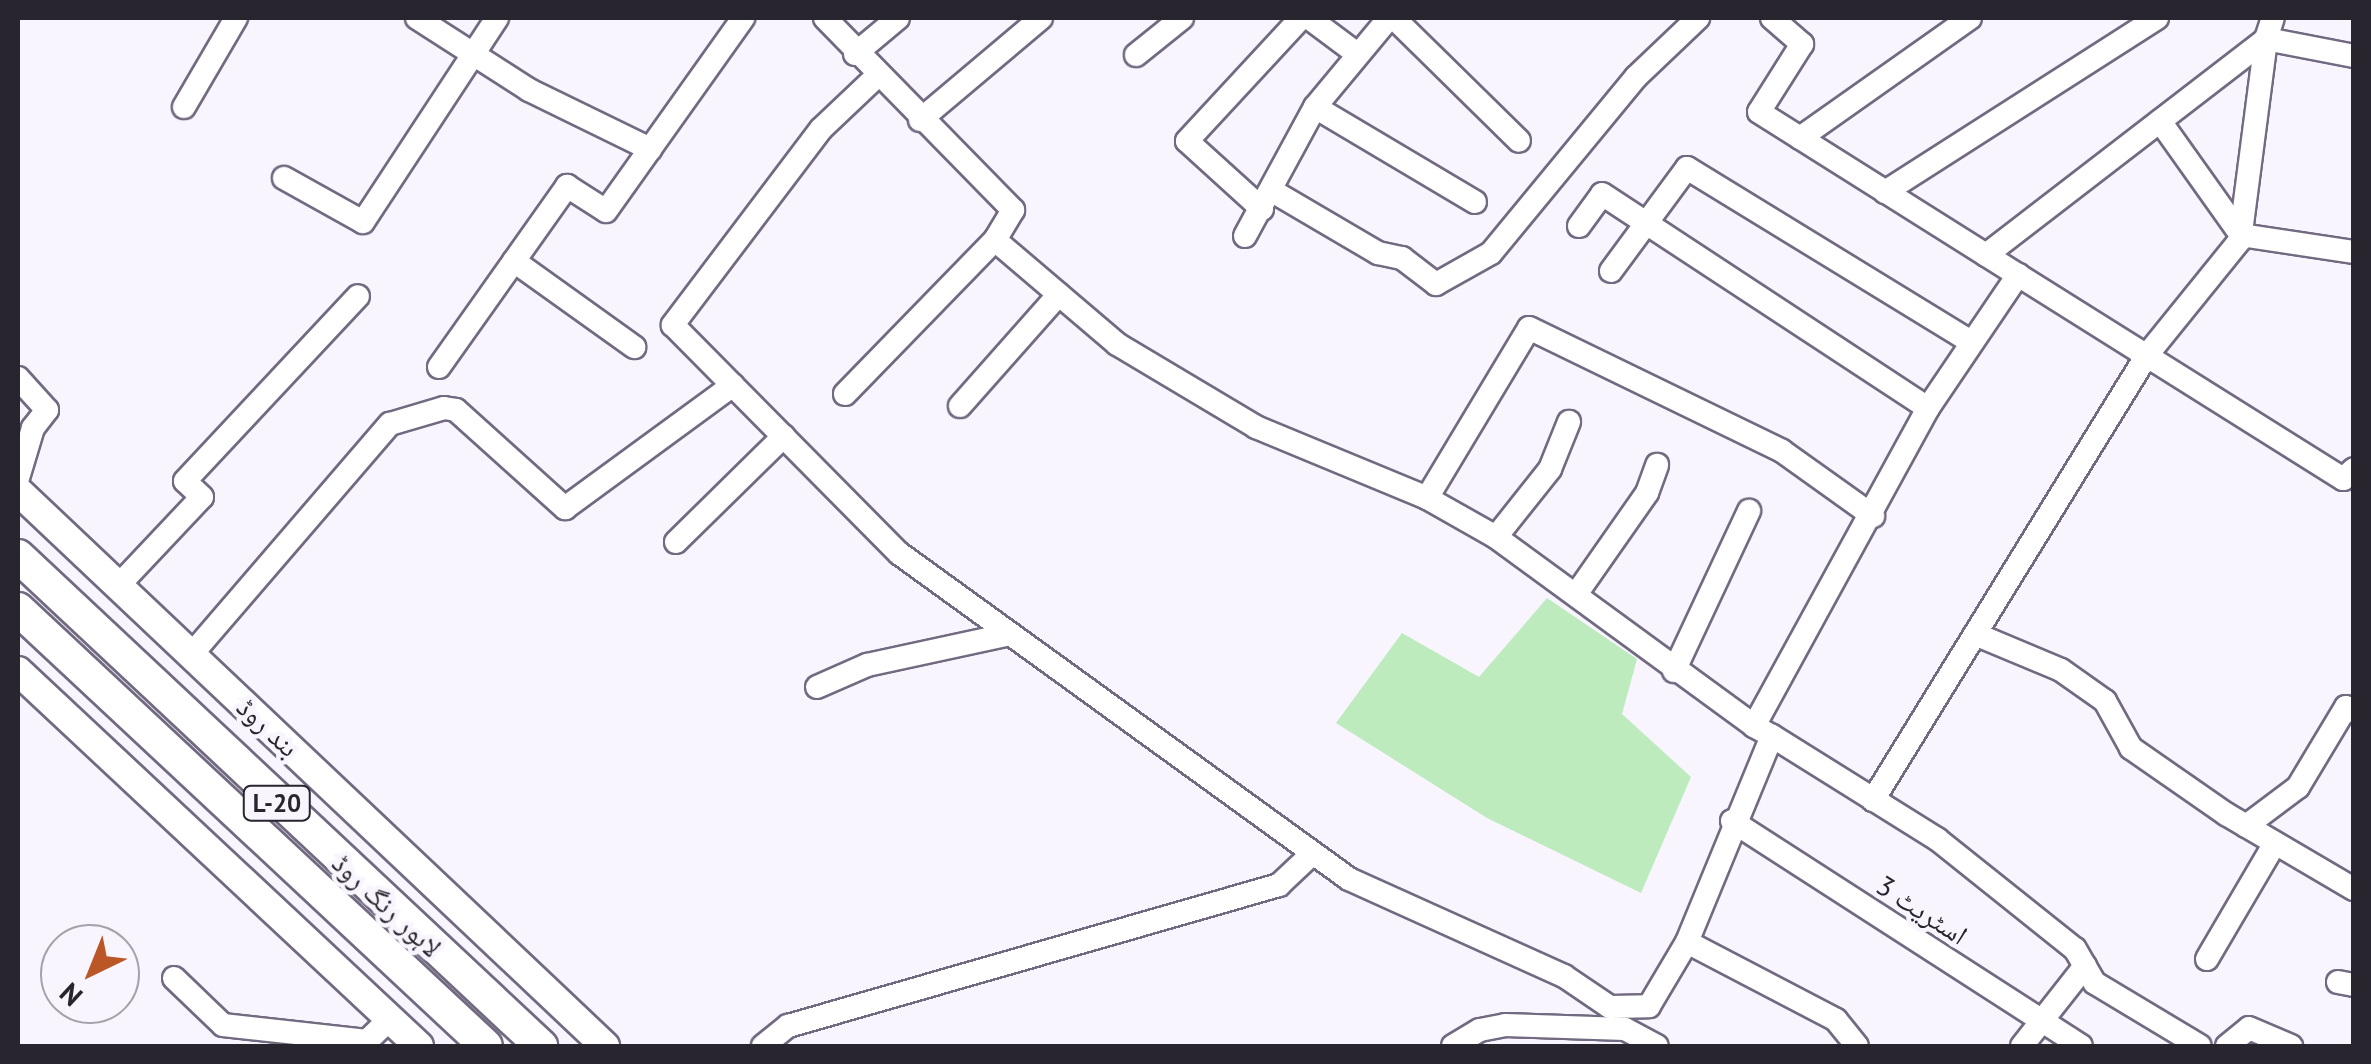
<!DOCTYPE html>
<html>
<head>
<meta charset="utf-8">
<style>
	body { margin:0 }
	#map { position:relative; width:2371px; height:1064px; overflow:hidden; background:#f8f5ff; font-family:"PT Sans","Noto Naskh Arabic",sans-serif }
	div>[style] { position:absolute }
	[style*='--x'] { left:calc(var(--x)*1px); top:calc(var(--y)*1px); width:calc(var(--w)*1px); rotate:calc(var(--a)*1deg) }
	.green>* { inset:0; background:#bdebbd }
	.roads { filter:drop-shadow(2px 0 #726a80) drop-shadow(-2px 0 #726a80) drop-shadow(0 2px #726a80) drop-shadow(0 -2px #726a80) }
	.minor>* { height:22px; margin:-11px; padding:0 11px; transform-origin:11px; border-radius:11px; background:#fff }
	.major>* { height:28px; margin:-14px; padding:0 14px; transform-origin:14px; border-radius:14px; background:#fff }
	.highway>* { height:32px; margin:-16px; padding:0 16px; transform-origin:16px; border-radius:16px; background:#fff }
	span { translate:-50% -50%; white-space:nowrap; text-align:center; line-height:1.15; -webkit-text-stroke:9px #f8f5ff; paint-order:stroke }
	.shield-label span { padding:2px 8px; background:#f8f5ff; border:2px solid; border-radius:8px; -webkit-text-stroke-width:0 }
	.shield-label { font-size:25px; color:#29252f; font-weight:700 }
	.street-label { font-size:28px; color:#29252f }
	.frame { position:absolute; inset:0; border:20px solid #29252f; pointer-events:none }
	.north { position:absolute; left:40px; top:924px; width:100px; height:100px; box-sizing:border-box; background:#f8f5ff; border:2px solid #a5a2ac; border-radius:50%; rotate:223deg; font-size:28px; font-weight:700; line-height:40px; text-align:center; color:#29252f }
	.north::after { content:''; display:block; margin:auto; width:35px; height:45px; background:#bb5626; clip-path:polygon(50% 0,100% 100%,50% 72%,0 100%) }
</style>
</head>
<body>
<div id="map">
	<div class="green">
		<div style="clip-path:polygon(1547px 598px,1637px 659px,1622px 714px,1691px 777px,1641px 893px,1487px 818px,1336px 723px,1402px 633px,1479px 677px)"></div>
	</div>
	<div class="roads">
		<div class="minor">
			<div style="--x:417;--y:18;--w:133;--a:32.7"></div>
			<div style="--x:529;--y:90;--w:135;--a:26"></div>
			<div style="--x:825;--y:18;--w:269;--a:45.6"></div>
			<div style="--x:1013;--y:210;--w:35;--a:121"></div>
			<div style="--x:995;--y:240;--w:160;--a:40.4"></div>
			<div style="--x:1117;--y:344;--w:162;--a:30.8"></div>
			<div style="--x:1256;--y:427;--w:185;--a:22.5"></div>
			<div style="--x:1427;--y:498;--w:79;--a:29.5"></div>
			<div style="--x:1496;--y:537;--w:320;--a:36.2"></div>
			<div style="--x:1309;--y:18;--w:59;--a:36.7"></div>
			<div style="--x:1394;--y:18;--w:175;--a:44.5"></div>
			<div style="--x:1772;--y:18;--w:40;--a:41"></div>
			<div style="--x:1802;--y:44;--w:80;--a:122.3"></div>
			<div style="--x:1759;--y:112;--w:306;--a:32.2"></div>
			<div style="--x:855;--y:54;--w:56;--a:-39.9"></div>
			<div style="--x:1136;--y:55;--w:59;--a:-38.8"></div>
			<div style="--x:877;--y:76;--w:77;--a:136.6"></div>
			<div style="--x:821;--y:129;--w:246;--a:127.1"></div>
			<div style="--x:673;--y:325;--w:322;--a:45.3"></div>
			<div style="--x:900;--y:554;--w:554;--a:35.9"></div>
			<div style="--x:1349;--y:879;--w:236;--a:24.3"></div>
			<div style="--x:1564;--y:976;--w:55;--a:34"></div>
			<div style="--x:1610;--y:1007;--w:39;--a:-1"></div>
			<div style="--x:1649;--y:1006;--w:74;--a:-59.3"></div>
			<div style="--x:1687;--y:942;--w:168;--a:27.6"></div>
			<div style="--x:1836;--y:1020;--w:33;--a:51"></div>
			<div style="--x:184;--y:107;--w:103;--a:-59.7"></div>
			<div style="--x:1315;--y:107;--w:186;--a:30.7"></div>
			<div style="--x:920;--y:120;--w:158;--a:-40.1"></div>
			<div style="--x:2160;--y:121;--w:140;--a:54.6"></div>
			<div style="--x:2241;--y:235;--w:114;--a:8.6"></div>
			<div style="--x:1800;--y:138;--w:208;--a:-35.2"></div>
			<div style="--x:284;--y:178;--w:90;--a:29.1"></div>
			<div style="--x:363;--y:222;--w:244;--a:-56.7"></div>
			<div style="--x:1274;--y:192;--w:121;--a:30.4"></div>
			<div style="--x:1378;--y:253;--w:25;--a:12"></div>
			<div style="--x:1402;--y:258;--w:43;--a:37.4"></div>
			<div style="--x:1436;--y:284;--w:63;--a:-29.4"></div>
			<div style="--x:1491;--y:253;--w:228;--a:-50.5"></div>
			<div style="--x:1636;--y:77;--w:86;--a:-43.6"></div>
			<div style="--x:1885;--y:192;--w:323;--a:-32.6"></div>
			<div style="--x:1262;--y:209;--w:101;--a:-137.8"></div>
			<div style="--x:1187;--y:141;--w:168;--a:-47.2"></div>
			<div style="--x:1579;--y:226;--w:39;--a:-54"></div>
			<div style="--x:1602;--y:194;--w:390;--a:33.3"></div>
			<div style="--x:1245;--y:236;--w:147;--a:-61.5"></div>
			<div style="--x:1315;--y:107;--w:116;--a:-50.3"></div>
			<div style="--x:1986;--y:255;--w:354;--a:-37.6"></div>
			<div style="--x:2266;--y:39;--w:22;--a:-72"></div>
			<div style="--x:514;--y:261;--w:148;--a:35.6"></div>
			<div style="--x:1611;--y:271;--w:128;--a:-53.6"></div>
			<div style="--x:1687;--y:168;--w:333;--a:31.5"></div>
			<div style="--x:439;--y:367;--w:222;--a:-54.7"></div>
			<div style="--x:567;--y:186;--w:46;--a:32.7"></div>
			<div style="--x:606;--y:211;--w:237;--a:-54.6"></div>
			<div style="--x:18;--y:378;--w:43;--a:47.8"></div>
			<div style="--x:47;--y:410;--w:23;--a:128"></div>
			<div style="--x:33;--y:428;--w:52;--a:106.7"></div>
			<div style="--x:845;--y:394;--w:215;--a:-45.8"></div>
			<div style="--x:960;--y:406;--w:149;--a:-48.5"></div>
			<div style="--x:1427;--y:498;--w:198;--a:-59"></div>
			<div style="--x:1529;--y:328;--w:281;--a:25.9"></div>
			<div style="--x:1782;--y:451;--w:112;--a:35.5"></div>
			<div style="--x:1496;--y:537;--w:87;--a:-51.5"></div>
			<div style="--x:1550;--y:469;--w:51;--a:-68"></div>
			<div style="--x:676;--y:542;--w:151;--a:-44.5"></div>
			<div style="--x:118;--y:586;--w:122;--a:-46.7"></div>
			<div style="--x:202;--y:497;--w:23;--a:-137"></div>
			<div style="--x:185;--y:481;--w:253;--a:-46.9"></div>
			<div style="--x:1577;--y:593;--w:122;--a:-55"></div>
			<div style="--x:1647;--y:493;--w:30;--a:-70"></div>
			<div style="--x:1975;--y:634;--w:93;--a:22.7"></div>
			<div style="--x:2061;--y:670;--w:54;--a:35.2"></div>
			<div style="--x:2105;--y:701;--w:54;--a:61"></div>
			<div style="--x:2131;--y:748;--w:116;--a:34.8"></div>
			<div style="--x:2226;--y:814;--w:148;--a:30.4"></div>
			<div style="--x:191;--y:655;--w:305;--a:-49.3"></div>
			<div style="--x:390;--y:424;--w:56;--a:-16.5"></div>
			<div style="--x:444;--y:408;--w:12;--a:9"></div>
			<div style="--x:456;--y:410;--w:147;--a:42"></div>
			<div style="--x:565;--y:508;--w:208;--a:-36.2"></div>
			<div style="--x:1674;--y:671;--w:177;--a:-64.9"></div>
			<div style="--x:817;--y:687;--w:55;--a:-23.7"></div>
			<div style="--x:867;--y:665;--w:142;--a:-12.2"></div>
			<div style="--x:1772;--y:736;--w:195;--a:32"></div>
			<div style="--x:1937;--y:839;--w:176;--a:38.6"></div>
			<div style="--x:2075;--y:949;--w:39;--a:60"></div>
			<div style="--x:2095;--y:983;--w:122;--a:31"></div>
			<div style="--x:1873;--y:800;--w:523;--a:-58.38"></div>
			<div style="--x:2147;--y:355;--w:148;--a:-51"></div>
			<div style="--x:2240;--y:240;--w:203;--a:-82.6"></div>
			<div style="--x:2266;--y:39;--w:90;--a:10.9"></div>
			<div style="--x:1732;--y:821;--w:415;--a:32.8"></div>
			<div style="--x:2246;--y:826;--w:65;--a:-36.9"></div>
			<div style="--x:2298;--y:787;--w:93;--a:-59"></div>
			<div style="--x:2346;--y:707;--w:9;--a:27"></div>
			<div style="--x:1687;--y:942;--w:223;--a:-67.6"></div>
			<div style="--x:1772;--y:736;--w:21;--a:-151"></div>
			<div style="--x:1754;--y:726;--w:362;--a:-61.3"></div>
			<div style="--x:1928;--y:408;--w:161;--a:-55.9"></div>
			<div style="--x:2018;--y:275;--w:384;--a:32.1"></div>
			<div style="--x:2343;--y:479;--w:15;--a:-42"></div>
			<div style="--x:2207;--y:959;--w:134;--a:-59.6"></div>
			<div style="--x:174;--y:978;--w:68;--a:43.8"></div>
			<div style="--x:223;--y:1025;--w:145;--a:6.3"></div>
			<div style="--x:367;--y:1041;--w:32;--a:-44"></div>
			<div style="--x:2338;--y:982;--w:16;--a:11"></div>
			<div style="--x:763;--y:1046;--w:32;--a:-39"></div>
			<div style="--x:788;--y:1026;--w:511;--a:-16.02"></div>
			<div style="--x:1279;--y:885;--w:44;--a:-43.2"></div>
			<div style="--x:1453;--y:1046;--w:31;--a:-31"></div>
			<div style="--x:1480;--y:1030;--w:25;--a:-11"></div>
			<div style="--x:1505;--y:1025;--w:120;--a:1.9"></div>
			<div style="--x:1625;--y:1029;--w:36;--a:28"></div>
			<div style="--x:2022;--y:1046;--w:102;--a:-51.8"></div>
			<div style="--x:2227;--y:1046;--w:28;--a:-39"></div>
			<div style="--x:2249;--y:1028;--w:46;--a:23.2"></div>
		</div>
		<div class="major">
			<div style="--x:18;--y:491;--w:808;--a:43.39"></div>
			<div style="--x:18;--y:671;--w:549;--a:43.08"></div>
		</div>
		<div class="highway">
			<div style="--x:18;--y:556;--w:717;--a:43.13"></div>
			<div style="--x:18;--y:609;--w:640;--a:43.04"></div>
		</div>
	</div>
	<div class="shield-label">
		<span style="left:277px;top:803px">L-20</span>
	</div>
	<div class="street-label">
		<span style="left:268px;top:727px;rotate:43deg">بند روڈ</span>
		<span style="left:387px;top:905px;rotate:43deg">لاہور رنگ روڈ</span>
		<span style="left:1922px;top:910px;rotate:33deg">اسٹریٹ 3</span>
	</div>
	<div class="frame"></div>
	<div class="north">N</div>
</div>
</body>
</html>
